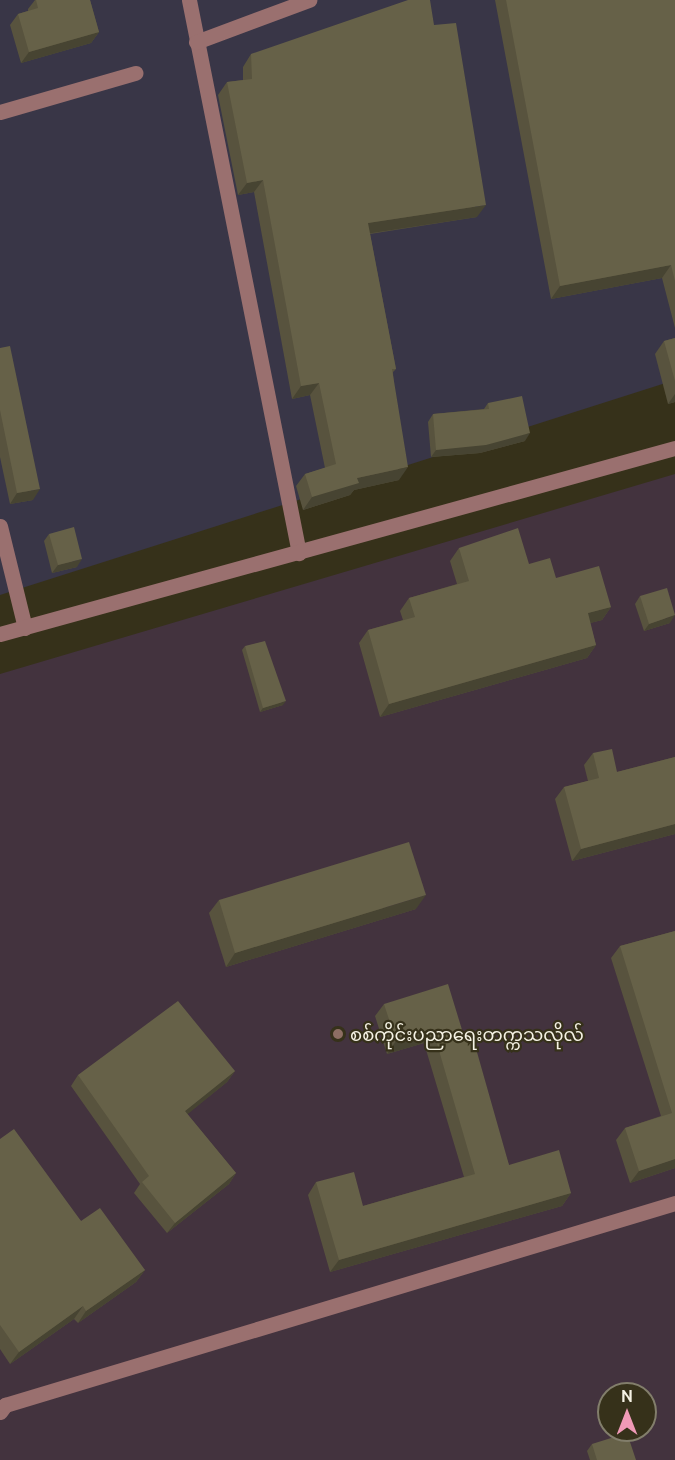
<!DOCTYPE html>
<html>
<head>
<meta charset="utf-8">
<style>
	body { margin:0 }
	#map { position:relative; width:675px; height:1460px; overflow:hidden; background:#36311a; font-family:Ubuntu,"Noto Sans Myanmar",sans-serif }
	div>[style] { position:absolute }
	[style*='--x'] { left:calc(var(--x)*1px); top:calc(var(--y)*1px); width:calc(var(--w)*1px); rotate:calc(var(--a)*1deg) }
	.industrial>* { inset:0; background:#393647 }
	.education>* { inset:0; background:#43333e }
	.minor>* { height:15px; margin:-7.5px; padding:0 7.5px; transform-origin:7.5px; border-radius:7.5px; background:#9a706f }
	.wall>* { inset:0; background:#58533e }
	.shaded-wall>* { inset:0; background:#474432 }
	.building>* { inset:0; background:#666148 }
	.dots>* { width:16px; height:16px; translate:-50% -50%; box-sizing:border-box; border:3px solid #36311a; border-radius:50% }
	span { translate:-50% -50%; white-space:nowrap; text-align:center; line-height:1.15; -webkit-text-stroke:4.5px #36311a; paint-order:stroke }
	.poi-label { font-size:18px; color:#f5f2e4 }
	.left { translate:0 -50%; text-align:left }
	.north { position:absolute; left:597px; top:1382px; width:60px; height:60px; box-sizing:border-box; background:#36311a; border:2px solid #827e6b; border-radius:50%; rotate:0deg; font-size:16px; font-weight:700; line-height:24px; text-align:center; color:#f5f2e4 }
	.north::after { content:''; display:block; margin:auto; width:21px; height:27px; background:#f09ab7; clip-path:polygon(50% 0,100% 100%,50% 72%,0 100%) }
</style>
</head>
<body>
<div id="map">
	<div class="industrial">
		<div style="clip-path:polygon(0 0,675px 0,675px 380px,0 595px)"></div>
	</div>
	<div class="education">
		<div style="clip-path:polygon(evenodd,675px 474px,675px 1460px,0 1460px,0 674px,675px 474px,609px 1394px,645px 1394px,645px 1430px,609px 1430px,609px 1394px)"></div>
	</div>
	<div class="minor">
		<div style="--x:189;--y:0;--w:564;--a:78.75"></div>
		<div style="--x:196;--y:42;--w:121;--a:-20.4"></div>
		<div style="--x:0;--y:112;--w:141;--a:-16.1"></div>
		<div style="--x:0;--y:526;--w:105;--a:76.2"></div>
		<div style="--x:0;--y:634;--w:700;--a:-15.41"></div>
		<div style="--x:0;--y:1412;--w:9;--a:-54"></div>
		<div style="--x:5;--y:1405;--w:700;--a:-16.78"></div>
	</div>
	<div class="wall">
		<div style="clip-path:polygon(35px 0,90px 0,99px 32px,91px 43px,21px 63px,10px 25px,18px 14px,28px 11px,28px 9px)"></div>
		<div style="clip-path:polygon(495px 0,675px 0,675px 328px,662px 278px,551px 299px)"></div>
		<div style="clip-path:polygon(434px 25px,477px 217px,370px 234px,396px 369px,393px 372px,399px 480px,354px 490px,350px 495px,303px 510px,296px 486px,305px 474px,325px 468px,310px 395px,292px 399px,254px 192px,238px 195px,218px 95px,227px 82px,243px 80px,243px 67px,251px 54px)"></div>
		<div style="clip-path:polygon(675px 338px,675px 402px,668px 404px,655px 354px,664px 341px)"></div>
		<div style="clip-path:polygon(0 348px,33px 500px,10px 504px,0 457px)"></div>
		<div style="clip-path:polygon(488px 403px,525px 441px,480px 453px,431px 457px,428px 422px,433px 414px,484px 409px)"></div>
		<div style="clip-path:polygon(49px 534px,77px 567px,52px 573px,44px 541px)"></div>
		<div style="clip-path:polygon(459px 548px,529px 564px,611px 607px,602px 620px,590px 623px,596px 645px,587px 658px,380px 717px,359px 643px,368px 630px,403px 620px,400px 611px,409px 598px,457px 584px,450px 561px)"></div>
		<div style="clip-path:polygon(640px 596px,670px 623px,644px 631px,635px 604px)"></div>
		<div style="clip-path:polygon(245px 646px,283px 705px,260px 712px,242px 650px)"></div>
		<div style="clip-path:polygon(593px 753px,617px 772px,675px 757px,675px 834px,572px 861px,555px 799px,564px 787px,588px 781px,584px 765px)"></div>
		<div style="clip-path:polygon(219px 900px,416px 909px,226px 967px,209px 913px)"></div>
		<div style="clip-path:polygon(675px 931px,675px 1168px,630px 1183px,616px 1140px,625px 1128px,661px 1116px,611px 958px,620px 946px)"></div>
		<div style="clip-path:polygon(384px 1004px,463px 1033px,509px 1165px,571px 1193px,562px 1206px,330px 1272px,308px 1195px,316px 1182px,363px 1206px,464px 1177px,424px 1043px,387px 1054px,375px 1016px)"></div>
		<div style="clip-path:polygon(235px 1071px,227px 1082px,187px 1114px,236px 1173px,229px 1184px,167px 1233px,134px 1193px,140px 1184px,71px 1086px,78px 1075px)"></div>
		<div style="clip-path:polygon(0 1139px,81px 1221px,145px 1270px,136px 1282px,78px 1323px,74px 1319px,10px 1364px,0 1349px)"></div>
		<div style="clip-path:polygon(592px 1444px,636px 1460px,590px 1460px,587px 1451px)"></div>
	</div>
	<div class="shaded-wall">
		<div style="clip-path:polygon(99px 32px,91px 43px,21px 63px,29px 52px)"></div>
		<div style="clip-path:polygon(263px 180px,254px 192px,238px 195px,247px 183px)"></div>
		<div style="clip-path:polygon(486px 205px,477px 217px,359px 235px,368px 223px)"></div>
		<div style="clip-path:polygon(671px 265px,662px 278px,551px 299px,560px 286px)"></div>
		<div style="clip-path:polygon(319px 383px,310px 395px,292px 399px,301px 386px)"></div>
		<div style="clip-path:polygon(675px 394px,675px 402px,668px 404px)"></div>
		<div style="clip-path:polygon(530px 433px,525px 441px,480px 453px,431px 457px,436px 450px)"></div>
		<div style="clip-path:polygon(408px 467px,399px 480px,354px 490px,350px 495px,303px 510px,312px 497px,357px 478px)"></div>
		<div style="clip-path:polygon(40px 489px,33px 500px,10px 504px,17px 493px)"></div>
		<div style="clip-path:polygon(82px 559px,77px 567px,52px 573px,58px 565px)"></div>
		<div style="clip-path:polygon(611px 607px,602px 620px,579px 626px,588px 613px)"></div>
		<div style="clip-path:polygon(675px 615px,670px 623px,644px 631px,649px 624px)"></div>
		<div style="clip-path:polygon(596px 645px,587px 658px,380px 717px,389px 704px)"></div>
		<div style="clip-path:polygon(286px 701px,283px 705px,260px 712px,263px 708px)"></div>
		<div style="clip-path:polygon(675px 824px,675px 834px,572px 861px,581px 849px)"></div>
		<div style="clip-path:polygon(426px 895px,416px 909px,226px 967px,235px 953px)"></div>
		<div style="clip-path:polygon(433px 1030px,424px 1043px,387px 1054px,396px 1041px)"></div>
		<div style="clip-path:polygon(235px 1071px,227px 1082px,178px 1122px,185px 1111px)"></div>
		<div style="clip-path:polygon(675px 1159px,675px 1168px,630px 1183px,639px 1171px)"></div>
		<div style="clip-path:polygon(236px 1173px,229px 1184px,167px 1233px,175px 1223px)"></div>
		<div style="clip-path:polygon(571px 1193px,562px 1206px,330px 1272px,339px 1260px)"></div>
		<div style="clip-path:polygon(145px 1270px,136px 1282px,78px 1323px,86px 1311px)"></div>
		<div style="clip-path:polygon(83px 1306px,74px 1319px,10px 1364px,19px 1352px)"></div>
	</div>
	<div class="building">
		<div style="clip-path:polygon(36px 0,90px 0,99px 32px,29px 52px,18px 14px,38px 8px)"></div>
		<div style="clip-path:polygon(408px 0,430px 0,434px 25px,456px 23px,486px 205px,368px 223px,396px 369px,392px 369px,408px 467px,357px 478px,359px 483px,312px 497px,305px 474px,336px 464px,319px 383px,301px 386px,263px 180px,247px 183px,227px 82px,252px 79px,251px 54px)"></div>
		<div style="clip-path:polygon(506px 0,675px 0,675px 281px,671px 265px,560px 286px)"></div>
		<div style="clip-path:polygon(675px 338px,675px 381px,664px 341px)"></div>
		<div style="clip-path:polygon(10px 346px,40px 489px,17px 493px,0 410px,0 348px)"></div>
		<div style="clip-path:polygon(522px 396px,530px 433px,486px 445px,436px 450px,433px 414px,489px 409px,488px 403px)"></div>
		<div style="clip-path:polygon(74px 527px,82px 559px,58px 565px,49px 534px)"></div>
		<div style="clip-path:polygon(518px 528px,529px 564px,550px 558px,556px 578px,599px 566px,611px 607px,588px 613px,596px 645px,389px 704px,368px 630px,415px 617px,409px 598px,469px 581px,459px 548px)"></div>
		<div style="clip-path:polygon(667px 588px,675px 615px,649px 624px,640px 596px)"></div>
		<div style="clip-path:polygon(265px 641px,286px 701px,263px 708px,245px 646px)"></div>
		<div style="clip-path:polygon(612px 749px,617px 772px,675px 757px,675px 824px,581px 849px,564px 787px,599px 778px,593px 753px)"></div>
		<div style="clip-path:polygon(409px 842px,426px 895px,235px 953px,219px 900px)"></div>
		<div style="clip-path:polygon(675px 931px,675px 1159px,639px 1171px,625px 1128px,672px 1113px,620px 946px)"></div>
		<div style="clip-path:polygon(448px 984px,463px 1033px,471px 1031px,509px 1165px,559px 1150px,571px 1193px,339px 1260px,316px 1182px,354px 1172px,363px 1206px,475px 1174px,433px 1030px,396px 1041px,384px 1004px)"></div>
		<div style="clip-path:polygon(178px 1001px,235px 1071px,185px 1111px,236px 1173px,175px 1223px,142px 1182px,149px 1176px,78px 1075px)"></div>
		<div style="clip-path:polygon(14px 1129px,81px 1221px,100px 1208px,145px 1270px,86px 1311px,83px 1306px,19px 1352px,0 1325px,0 1139px)"></div>
		<div style="clip-path:polygon(627px 1433px,636px 1460px,597px 1460px,592px 1444px)"></div>
	</div>
	<div class="dots">
		<div style="left:338px;top:1034px;background:#8d6e63"></div>
	</div>
	<div class="poi-label">
		<span class="left" style="left:350px;top:1034px">စစ်ကိုင်းပညာရေးတက္ကသလိုလ်</span>
	</div>
	<div class="north">N</div>
</div>
</body>
</html>
